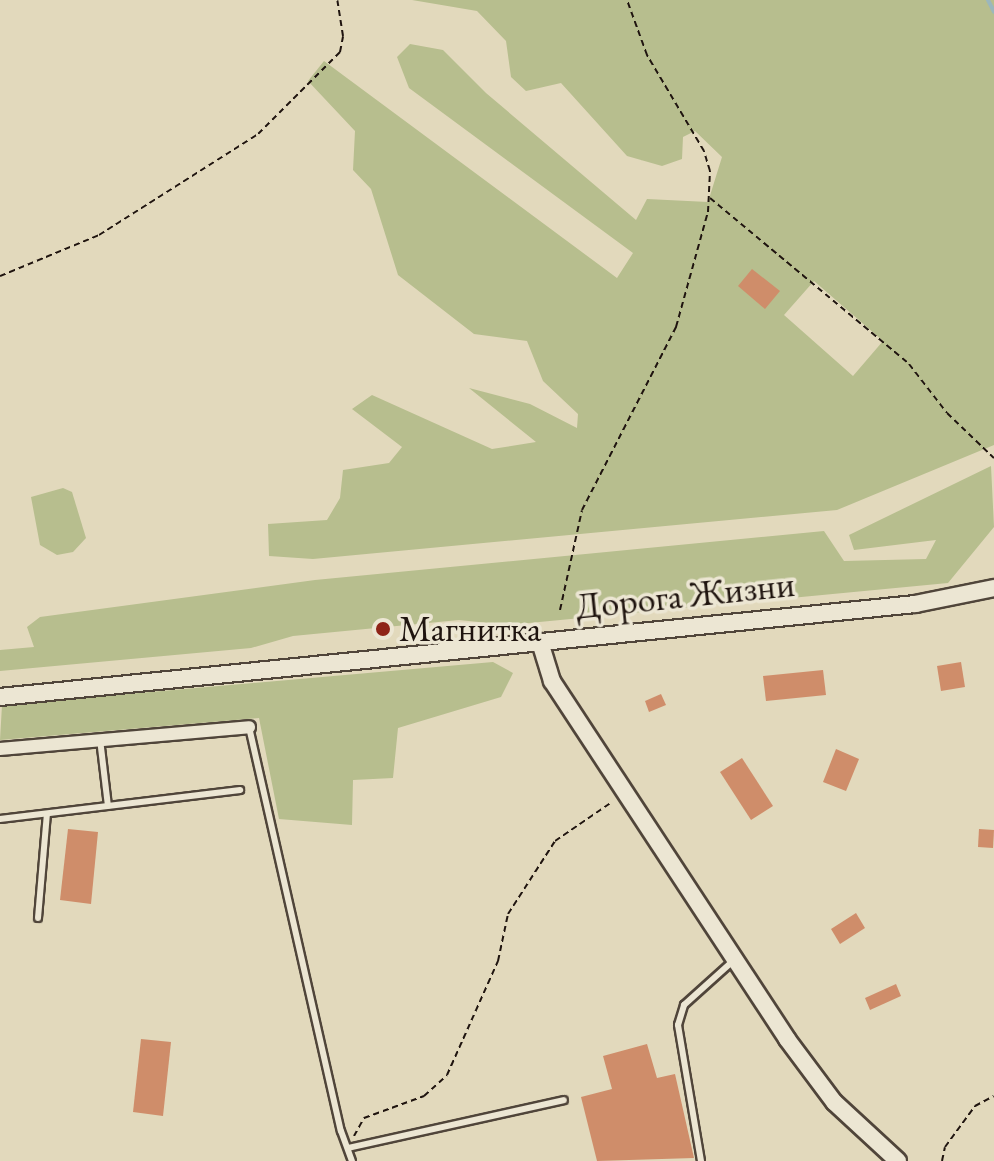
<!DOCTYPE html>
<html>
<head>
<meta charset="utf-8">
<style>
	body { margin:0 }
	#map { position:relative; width:994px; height:1161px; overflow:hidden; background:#e2d9bc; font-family:"EB Garamond",serif }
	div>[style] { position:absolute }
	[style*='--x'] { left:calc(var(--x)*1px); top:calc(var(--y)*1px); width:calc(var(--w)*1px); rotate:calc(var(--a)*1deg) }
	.green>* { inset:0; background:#b7be8e }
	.stream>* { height:4px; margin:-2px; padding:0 2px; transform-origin:2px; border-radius:2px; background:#9bb7bd }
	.building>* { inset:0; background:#cf8d6a }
	.path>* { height:2px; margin-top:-1px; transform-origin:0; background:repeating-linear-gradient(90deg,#1f140f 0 6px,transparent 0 10px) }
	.roads { filter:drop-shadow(2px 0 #50453a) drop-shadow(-2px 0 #50453a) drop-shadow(0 2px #50453a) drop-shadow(0 -2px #50453a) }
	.lane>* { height:6px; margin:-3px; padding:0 3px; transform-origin:3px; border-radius:3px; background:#ece6d3 }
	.street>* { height:12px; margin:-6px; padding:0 6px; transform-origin:6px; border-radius:6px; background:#ece6d3 }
	.secondary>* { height:16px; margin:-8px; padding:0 8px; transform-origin:8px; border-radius:8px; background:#ece6d3 }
	.dots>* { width:22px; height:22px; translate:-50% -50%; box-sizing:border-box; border:4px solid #ece6d3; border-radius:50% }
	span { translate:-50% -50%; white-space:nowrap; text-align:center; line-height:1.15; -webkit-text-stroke:7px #ece6d3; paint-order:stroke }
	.street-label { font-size:36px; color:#1f140f }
	.poi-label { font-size:36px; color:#1f140f }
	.left { translate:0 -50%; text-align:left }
</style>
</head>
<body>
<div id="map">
	<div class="green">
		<div style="clip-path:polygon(evenodd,412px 0,994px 0,994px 445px,837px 510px,313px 559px,269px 556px,268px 524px,327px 520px,340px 498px,343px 470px,389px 463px,402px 447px,352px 409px,372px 395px,492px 449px,536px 442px,469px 388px,530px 404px,577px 428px,578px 414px,543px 381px,527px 341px,474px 334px,398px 275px,371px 189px,353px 170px,355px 131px,308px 81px,324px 61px,617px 278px,633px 253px,409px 88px,397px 57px,410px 44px,443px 50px,486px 93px,636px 220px,647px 199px,708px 202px,722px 157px,695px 131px,683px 137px,682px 159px,662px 166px,627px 156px,561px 83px,526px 91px,511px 77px,506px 41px,477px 11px,412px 0,814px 281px,883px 341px,853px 376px,784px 315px,814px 281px)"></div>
		<div style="clip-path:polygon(991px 466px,994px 527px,948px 583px,508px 625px,459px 620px,293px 636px,251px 648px,0 671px,0 650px,34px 647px,27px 627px,40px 617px,315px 580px,824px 531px,844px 561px,926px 559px,936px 540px,854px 550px,849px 535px)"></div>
		<div style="clip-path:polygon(63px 488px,72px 492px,86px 538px,73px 552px,57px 555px,40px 545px,31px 497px)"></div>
		<div style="clip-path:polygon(493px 662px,513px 673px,501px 697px,398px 728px,393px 778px,353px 780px,352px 825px,279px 819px,259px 718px,0 740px,2px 705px)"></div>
	</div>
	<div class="stream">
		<div style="--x:988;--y:0;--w:13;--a:63"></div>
	</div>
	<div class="building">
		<div style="clip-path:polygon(752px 269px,780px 291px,765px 309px,738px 286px)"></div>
		<div style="clip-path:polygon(961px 662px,965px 687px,941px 691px,937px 666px)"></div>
		<div style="clip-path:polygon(823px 670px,826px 695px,766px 701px,763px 676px)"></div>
		<div style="clip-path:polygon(661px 694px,666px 705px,649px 712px,645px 701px)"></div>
		<div style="clip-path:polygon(836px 749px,859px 759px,846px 791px,823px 782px)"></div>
		<div style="clip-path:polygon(742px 758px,773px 806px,751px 820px,720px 772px)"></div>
		<div style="clip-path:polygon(68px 829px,98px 832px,91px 904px,60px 900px)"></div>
		<div style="clip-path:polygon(979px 829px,994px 830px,993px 848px,978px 847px)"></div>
		<div style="clip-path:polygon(856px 913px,865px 928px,840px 944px,831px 929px)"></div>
		<div style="clip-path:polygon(896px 984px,901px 996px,870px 1010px,865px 998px)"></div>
		<div style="clip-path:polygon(141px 1039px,171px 1042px,163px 1116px,133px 1112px)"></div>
		<div style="clip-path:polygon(647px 1044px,657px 1078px,675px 1074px,694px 1158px,597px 1161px,581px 1097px,612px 1089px,603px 1056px)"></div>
	</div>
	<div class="path">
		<div style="--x:710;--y:198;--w:259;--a:39.8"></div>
		<div style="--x:909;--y:364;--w:62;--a:52.2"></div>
		<div style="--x:947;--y:413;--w:65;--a:43.8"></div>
		<div style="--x:0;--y:276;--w:107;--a:-22.5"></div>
		<div style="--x:99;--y:235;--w:188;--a:-32.4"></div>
		<div style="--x:258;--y:134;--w:116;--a:-45"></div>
		<div style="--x:340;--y:52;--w:16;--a:-79"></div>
		<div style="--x:343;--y:36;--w:36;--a:-99"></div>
		<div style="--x:560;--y:610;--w:102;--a:-77.6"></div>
		<div style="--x:582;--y:510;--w:206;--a:-62.8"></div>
		<div style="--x:676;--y:327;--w:119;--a:-74.5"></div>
		<div style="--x:708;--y:212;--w:41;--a:-87.2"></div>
		<div style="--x:710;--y:171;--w:21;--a:-107"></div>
		<div style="--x:704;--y:151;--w:112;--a:-120.7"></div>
		<div style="--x:647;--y:55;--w:59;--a:-110"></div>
		<div style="--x:354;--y:1136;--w:21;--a:-61"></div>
		<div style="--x:364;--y:1118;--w:64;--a:-20.1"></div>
		<div style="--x:424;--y:1096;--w:31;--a:-42"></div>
		<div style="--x:447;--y:1075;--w:125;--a:-65.9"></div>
		<div style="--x:498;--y:961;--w:48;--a:-78"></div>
		<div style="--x:508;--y:914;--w:87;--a:-57.2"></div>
		<div style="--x:555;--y:841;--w:69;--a:-34.4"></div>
		<div style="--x:942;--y:1161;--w:14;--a:-78"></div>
		<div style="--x:945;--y:1147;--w:51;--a:-53.8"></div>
		<div style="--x:975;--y:1106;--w:21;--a:-28"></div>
	</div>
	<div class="roads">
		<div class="lane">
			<div style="--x:249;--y:727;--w:414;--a:77.2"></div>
			<div style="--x:341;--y:1131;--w:32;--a:70"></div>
			<div style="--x:100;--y:739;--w:67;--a:83.2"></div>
			<div style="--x:0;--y:819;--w:242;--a:-6.9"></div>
			<div style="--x:38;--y:918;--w:104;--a:-85.1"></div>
			<div style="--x:348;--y:1148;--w:221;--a:-12.5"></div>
			<div style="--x:701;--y:1161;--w:138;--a:-99.6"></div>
			<div style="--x:678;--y:1025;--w:21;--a:-73"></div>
			<div style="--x:684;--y:1005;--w:67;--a:-42"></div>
		</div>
		<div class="street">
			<div style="--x:0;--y:749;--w:250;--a:-5"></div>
		</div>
		<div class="secondary">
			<div style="--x:540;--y:642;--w:41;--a:72.9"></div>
			<div style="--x:552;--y:681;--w:428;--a:56.7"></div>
			<div style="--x:787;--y:1039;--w:79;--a:53.3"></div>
			<div style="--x:834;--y:1102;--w:87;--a:42.7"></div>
			<div style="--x:0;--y:697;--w:920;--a:-5.8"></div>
			<div style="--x:915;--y:604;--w:81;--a:-11.4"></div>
		</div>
	</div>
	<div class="dots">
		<div style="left:383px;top:629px;background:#8f2418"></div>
	</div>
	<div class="street-label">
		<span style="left:685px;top:595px;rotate:-6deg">Дорога Жизни</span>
	</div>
	<div class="poi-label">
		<span class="left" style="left:399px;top:629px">Магнитка</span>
	</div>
</div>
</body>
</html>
